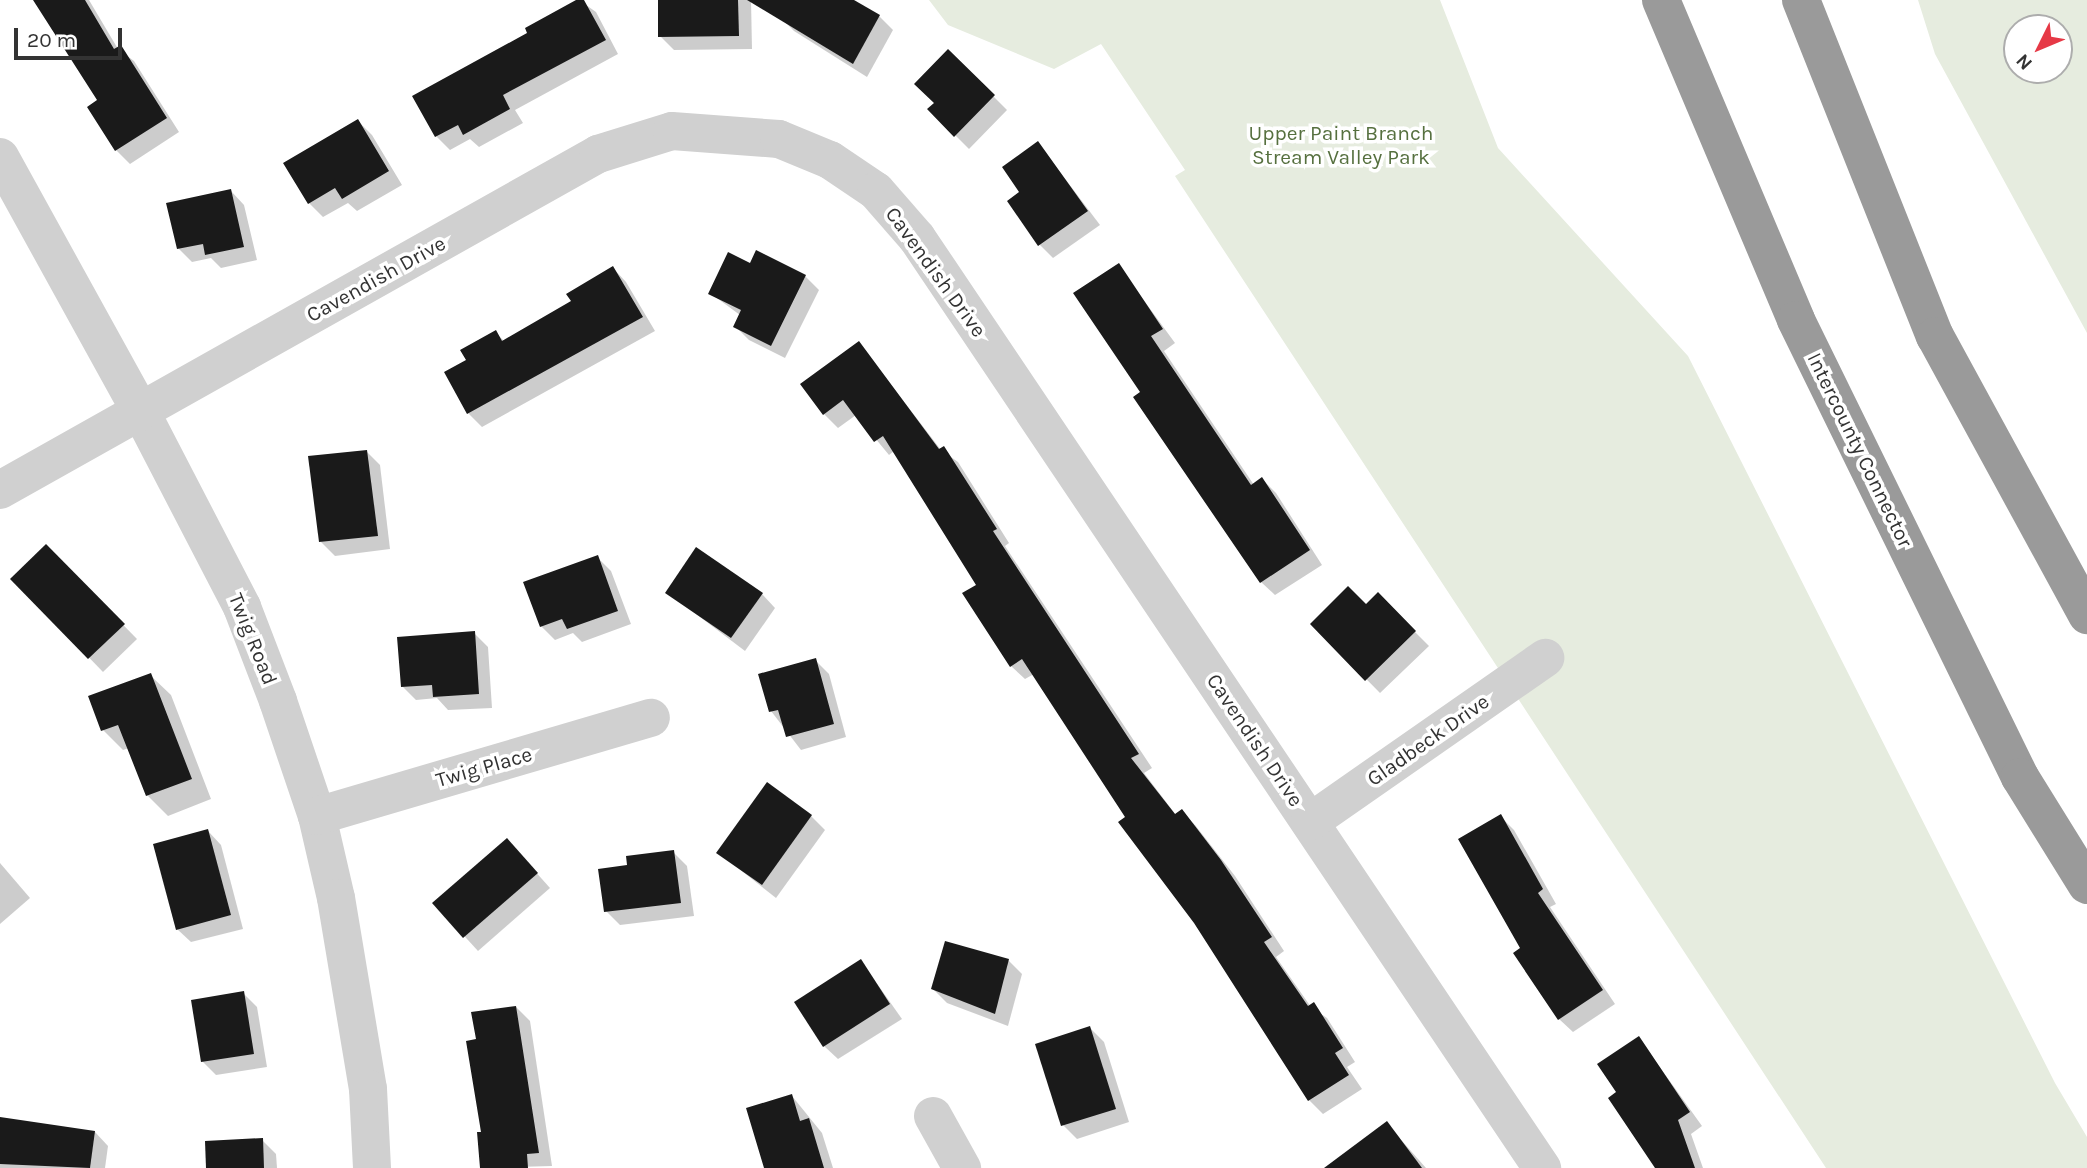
<!DOCTYPE html>
<html>
<head>
<meta charset="utf-8">
<style>
	body { margin:0 }
	#map { position:relative; width:2087px; height:1168px; overflow:hidden; background:#fff; font-family:Karla,sans-serif }
	div>[style] { position:absolute }
	[style*='--x'] { left:calc(var(--x)*1px); top:calc(var(--y)*1px); width:calc(var(--w)*1px); rotate:calc(var(--a)*1deg) }
	.green>* { inset:0; background:#e6ecdf }
	.shadow>* { inset:0; background:#0003 }
	.building>* { inset:0; background:#1a1a1a }
	.street>* { height:38px; margin:-19px; padding:0 19px; transform-origin:19px; border-radius:19px; background:#d0d0d0 }
	.highway>* { height:38px; margin:-19px; padding:0 19px; transform-origin:19px; border-radius:19px; background:#9a9a9a }
	span { translate:-50% -50%; white-space:nowrap; text-align:center; line-height:1.15; -webkit-text-stroke:7px #fff; paint-order:stroke }
	.park-label { font-size:21px; color:#56703f }
	.street-label { font-size:21px; color:#333 }
	.north { position:absolute; left:2003px; top:14px; width:70px; height:70px; box-sizing:border-box; background:#fff; border:2px solid #adadad; border-radius:50%; rotate:227deg; font-size:19px; font-weight:700; line-height:28px; text-align:center; color:#333 }
	.north::after { content:''; display:block; margin:auto; width:24px; height:32px; background:#e63946; clip-path:polygon(50% 0,100% 100%,50% 72%,0 100%) }
	.scale { position:absolute; left:14px; top:28px; width:108px; height:32px; box-sizing:border-box; border:4px solid #333; border-top:0; padding-left:9px; font-size:21px; line-height:24px; white-space:nowrap; color:#333; -webkit-text-stroke:5px #fff; paint-order:stroke }
</style>
</head>
<body>
<div id="map">
	<div class="green">
		<div style="clip-path:polygon(929px 0,1440px 0,1498px 148px,1688px 356px,2055px 1083px,2087px 1137px,2087px 1168px,1826px 1168px,1175px 176px,1185px 170px,1101px 44px,1054px 69px,948px 25px)"></div>
		<div style="clip-path:polygon(evenodd,1918px 0,2087px 0,2087px 333px,1935px 54px,1918px 0,2017px 28px,2059px 28px,2059px 70px,2017px 70px,2017px 28px)"></div>
	</div>
	<div class="shadow">
		<div style="clip-path:polygon(36px 0,89px 0,118px 49px,134px 61px,179px 132px,130px 164px,116px 150px,100px 101px)"></div>
		<div style="clip-path:polygon(579px 0,596px 12px,618px 54px,515px 110px,523px 123px,479px 147px,470px 139px,450px 150px,436px 136px,530px 33px)"></div>
		<div style="clip-path:polygon(659px 0,751px 0,752px 49px,674px 50px,660px 36px)"></div>
		<div style="clip-path:polygon(789px 0,850px 0,879px 16px,893px 30px,867px 77px,794px 31px,780px 17px)"></div>
		<div style="clip-path:polygon(948px 51px,1007px 110px,969px 149px,929px 109px,936px 103px)"></div>
		<div style="clip-path:polygon(358px 121px,372px 135px,402px 185px,357px 211px,348px 203px,323px 217px,309px 203px)"></div>
		<div style="clip-path:polygon(1038px 143px,1100px 225px,1053px 258px,1040px 245px,1022px 193px)"></div>
		<div style="clip-path:polygon(231px 191px,244px 205px,257px 260px,221px 268px,211px 258px,192px 262px,178px 248px)"></div>
		<div style="clip-path:polygon(751px 265px,805px 276px,819px 290px,785px 358px,749px 340px,735px 326px,740px 315px,710px 293px)"></div>
		<div style="clip-path:polygon(1118px 265px,1175px 343px,1164px 351px,1254px 485px,1262px 479px,1276px 493px,1322px 565px,1275px 595px,1261px 582px,1142px 393px)"></div>
		<div style="clip-path:polygon(613px 268px,626px 282px,655px 331px,482px 427px,468px 413px,469px 361px,496px 333px,505px 342px,573px 302px)"></div>
		<div style="clip-path:polygon(859px 343px,941px 450px,958px 462px,1009px 543px,1005px 546px,1152px 768px,1144px 773px,1176px 815px,1181px 811px,1195px 825px,1235px 876px,1284px 951px,1276px 957px,1311px 1007px,1327px 1018px,1355px 1062px,1347px 1067px,1362px 1089px,1323px 1114px,1309px 1100px,1034px 674px,1025px 679px,1011px 666px,979px 585px,894px 451px,889px 455px,856px 415px,838px 428px,824px 414px)"></div>
		<div style="clip-path:polygon(366px 451px,380px 465px,390px 549px,335px 556px,321px 542px)"></div>
		<div style="clip-path:polygon(46px 546px,137px 639px,103px 672px,13px 579px)"></div>
		<div style="clip-path:polygon(597px 557px,611px 571px,631px 624px,582px 642px,573px 633px,555px 640px,541px 626px)"></div>
		<div style="clip-path:polygon(667px 592px,762px 594px,775px 608px,745px 651px)"></div>
		<div style="clip-path:polygon(1378px 595px,1429px 646px,1380px 693px,1312px 624px,1366px 607px)"></div>
		<div style="clip-path:polygon(474px 633px,488px 647px,492px 708px,448px 710px,437px 698px,416px 700px,402px 686px)"></div>
		<div style="clip-path:polygon(815px 660px,829px 674px,846px 737px,801px 750px,771px 711px)"></div>
		<div style="clip-path:polygon(150px 675px,171px 695px,211px 799px,168px 816px,147px 795px,129px 748px,123px 750px,103px 730px)"></div>
		<div style="clip-path:polygon(811px 816px,825px 830px,776px 898px,719px 853px)"></div>
		<div style="clip-path:polygon(1500px 816px,1514px 830px,1556px 904px,1550px 907px,1615px 1004px,1573px 1032px,1559px 1019px,1522px 948px)"></div>
		<div style="clip-path:polygon(208px 831px,221px 845px,243px 929px,191px 942px,177px 929px)"></div>
		<div style="clip-path:polygon(507px 840px,550px 888px,478px 951px,435px 904px)"></div>
		<div style="clip-path:polygon(673px 852px,687px 866px,694px 916px,620px 925px,606px 911px)"></div>
		<div style="clip-path:polygon(0 863px,30px 898px,0 924px)"></div>
		<div style="clip-path:polygon(1008px 960px,1022px 974px,1008px 1026px,947px 1003px,933px 989px)"></div>
		<div style="clip-path:polygon(861px 961px,902px 1019px,838px 1059px,824px 1046px)"></div>
		<div style="clip-path:polygon(243px 993px,257px 1007px,267px 1067px,216px 1075px,202px 1061px)"></div>
		<div style="clip-path:polygon(516px 1007px,530px 1021px,552px 1166px,482px 1168px,478px 1041px)"></div>
		<div style="clip-path:polygon(1090px 1028px,1104px 1042px,1129px 1122px,1077px 1139px,1063px 1125px)"></div>
		<div style="clip-path:polygon(1639px 1038px,1702px 1126px,1691px 1134px,1703px 1168px,1658px 1168px)"></div>
		<div style="clip-path:polygon(792px 1096px,822px 1133px,833px 1168px,765px 1168px)"></div>
		<div style="clip-path:polygon(0 1119px,95px 1132px,108px 1146px,105px 1168px,0 1168px)"></div>
		<div style="clip-path:polygon(1387px 1124px,1426px 1168px,1340px 1168px)"></div>
		<div style="clip-path:polygon(262px 1140px,276px 1154px,277px 1168px,208px 1168px)"></div>
	</div>
	<div class="building">
		<div style="clip-path:polygon(33px 0,85px 0,114px 49px,121px 45px,167px 118px,115px 151px,87px 107px,97px 100px)"></div>
		<div style="clip-path:polygon(576px 0,584px 0,606px 40px,503px 95px,510px 109px,463px 135px,458px 125px,435px 137px,412px 96px,527px 33px,525px 28px)"></div>
		<div style="clip-path:polygon(658px 0,738px 0,739px 36px,658px 37px)"></div>
		<div style="clip-path:polygon(747px 0,854px 0,880px 15px,853px 64px)"></div>
		<div style="clip-path:polygon(948px 49px,995px 95px,954px 137px,927px 109px,934px 103px,914px 84px)"></div>
		<div style="clip-path:polygon(358px 119px,389px 171px,342px 199px,335px 188px,308px 204px,283px 163px)"></div>
		<div style="clip-path:polygon(1038px 141px,1088px 211px,1038px 246px,1007px 201px,1019px 192px,1002px 167px)"></div>
		<div style="clip-path:polygon(231px 189px,244px 247px,205px 255px,203px 244px,177px 249px,166px 203px)"></div>
		<div style="clip-path:polygon(756px 250px,806px 275px,771px 346px,733px 327px,741px 310px,708px 294px,728px 252px,750px 263px)"></div>
		<div style="clip-path:polygon(1119px 263px,1163px 329px,1151px 336px,1251px 485px,1262px 477px,1310px 550px,1260px 583px,1133px 397px,1140px 392px,1073px 293px)"></div>
		<div style="clip-path:polygon(613px 266px,643px 317px,467px 414px,444px 372px,466px 360px,460px 350px,496px 330px,502px 341px,571px 301px,566px 294px)"></div>
		<div style="clip-path:polygon(859px 341px,939px 449px,944px 446px,997px 529px,993px 531px,1139px 754px,1131px 758px,1175px 814px,1182px 809px,1221px 860px,1272px 937px,1264px 942px,1308px 1006px,1314px 1002px,1343px 1048px,1335px 1053px,1349px 1075px,1308px 1101px,1194px 923px,1118px 822px,1125px 817px,1022px 659px,1010px 667px,962px 593px,976px 585px,883px 436px,874px 442px,843px 400px,823px 415px,800px 384px)"></div>
		<div style="clip-path:polygon(367px 450px,378px 536px,319px 542px,308px 456px)"></div>
		<div style="clip-path:polygon(46px 544px,125px 624px,88px 659px,10px 579px)"></div>
		<div style="clip-path:polygon(696px 547px,763px 593px,731px 638px,665px 593px)"></div>
		<div style="clip-path:polygon(598px 555px,618px 611px,567px 629px,562px 619px,540px 627px,523px 582px)"></div>
		<div style="clip-path:polygon(1348px 586px,1366px 604px,1378px 592px,1416px 631px,1365px 681px,1310px 624px)"></div>
		<div style="clip-path:polygon(475px 631px,479px 694px,433px 697px,432px 685px,401px 687px,397px 637px)"></div>
		<div style="clip-path:polygon(816px 658px,834px 724px,786px 737px,778px 710px,769px 712px,758px 674px)"></div>
		<div style="clip-path:polygon(151px 673px,192px 779px,146px 796px,118px 725px,101px 731px,88px 696px)"></div>
		<div style="clip-path:polygon(767px 782px,812px 815px,762px 885px,716px 853px)"></div>
		<div style="clip-path:polygon(1501px 814px,1543px 889px,1538px 893px,1603px 990px,1558px 1020px,1513px 953px,1520px 948px,1458px 839px)"></div>
		<div style="clip-path:polygon(208px 829px,231px 915px,176px 930px,153px 844px)"></div>
		<div style="clip-path:polygon(507px 838px,538px 873px,463px 938px,432px 903px)"></div>
		<div style="clip-path:polygon(674px 850px,681px 903px,604px 912px,598px 869px,627px 865px,626px 856px)"></div>
		<div style="clip-path:polygon(945px 941px,1009px 959px,995px 1014px,931px 989px)"></div>
		<div style="clip-path:polygon(861px 959px,890px 1004px,823px 1047px,794px 1002px)"></div>
		<div style="clip-path:polygon(244px 991px,254px 1054px,201px 1062px,191px 1000px)"></div>
		<div style="clip-path:polygon(516px 1006px,539px 1153px,527px 1154px,528px 1168px,480px 1168px,477px 1132px,481px 1132px,466px 1041px,476px 1039px,471px 1012px)"></div>
		<div style="clip-path:polygon(1090px 1026px,1116px 1109px,1061px 1126px,1035px 1044px)"></div>
		<div style="clip-path:polygon(1639px 1036px,1690px 1112px,1678px 1120px,1695px 1168px,1655px 1168px,1608px 1098px,1616px 1092px,1597px 1064px)"></div>
		<div style="clip-path:polygon(792px 1094px,800px 1121px,809px 1118px,824px 1168px,764px 1168px,746px 1108px)"></div>
		<div style="clip-path:polygon(0 1117px,95px 1131px,90px 1168px,0 1164px)"></div>
		<div style="clip-path:polygon(1387px 1121px,1422px 1168px,1324px 1168px)"></div>
		<div style="clip-path:polygon(263px 1138px,264px 1168px,206px 1168px,205px 1141px)"></div>
	</div>
	<div class="street">
		<div style="--x:0;--y:157;--w:291;--a:61.1"></div>
		<div style="--x:141;--y:412;--w:220;--a:62.6"></div>
		<div style="--x:242;--y:607;--w:101;--a:69"></div>
		<div style="--x:278;--y:701;--w:121;--a:71.3"></div>
		<div style="--x:317;--y:816;--w:84;--a:77"></div>
		<div style="--x:336;--y:898;--w:194;--a:80.5"></div>
		<div style="--x:368;--y:1089;--w:79;--a:87.1"></div>
		<div style="--x:0;--y:490;--w:686;--a:-29.33"></div>
		<div style="--x:598;--y:154;--w:77;--a:-17.3"></div>
		<div style="--x:672;--y:131;--w:107;--a:4.3"></div>
		<div style="--x:779;--y:139;--w:55;--a:22.4"></div>
		<div style="--x:830;--y:160;--w:55;--a:34"></div>
		<div style="--x:876;--y:191;--w:62;--a:48.9"></div>
		<div style="--x:917;--y:238;--w:1121;--a:56.1"></div>
		<div style="--x:317;--y:816;--w:348;--a:-16.4"></div>
		<div style="--x:1310;--y:822;--w:287;--a:-34.9"></div>
		<div style="--x:933;--y:1116;--w:60;--a:60.9"></div>
	</div>
	<div class="highway">
		<div style="--x:1661;--y:0;--w:347;--a:67.1"></div>
		<div style="--x:1796;--y:320;--w:509;--a:63.89"></div>
		<div style="--x:2020;--y:777;--w:127;--a:58.2"></div>
		<div style="--x:1801;--y:0;--w:362;--a:68.3"></div>
		<div style="--x:1935;--y:336;--w:318;--a:61.4"></div>
	</div>
	<div class="park-label">
		<span style="left:1341px;top:145px">Upper Paint Branch<br>Stream Valley Park</span>
	</div>
	<div class="street-label">
		<span style="left:936px;top:272px;rotate:54deg">Cavendish Drive</span>
		<span style="left:376px;top:279px;rotate:-29deg">Cavendish Drive</span>
		<span style="left:1860px;top:450px;rotate:64deg">Intercounty Connector</span>
		<span style="left:253px;top:639px;rotate:68deg">Twig Road</span>
		<span style="left:1255px;top:740px;rotate:56deg">Cavendish Drive</span>
		<span style="left:1428px;top:740px;rotate:-35deg">Gladbeck Drive</span>
		<span style="left:484px;top:767px;rotate:-16deg">Twig Place</span>
	</div>
	<div class="north">N</div>
	<div class="scale">20 m</div>
</div>
</body>
</html>
